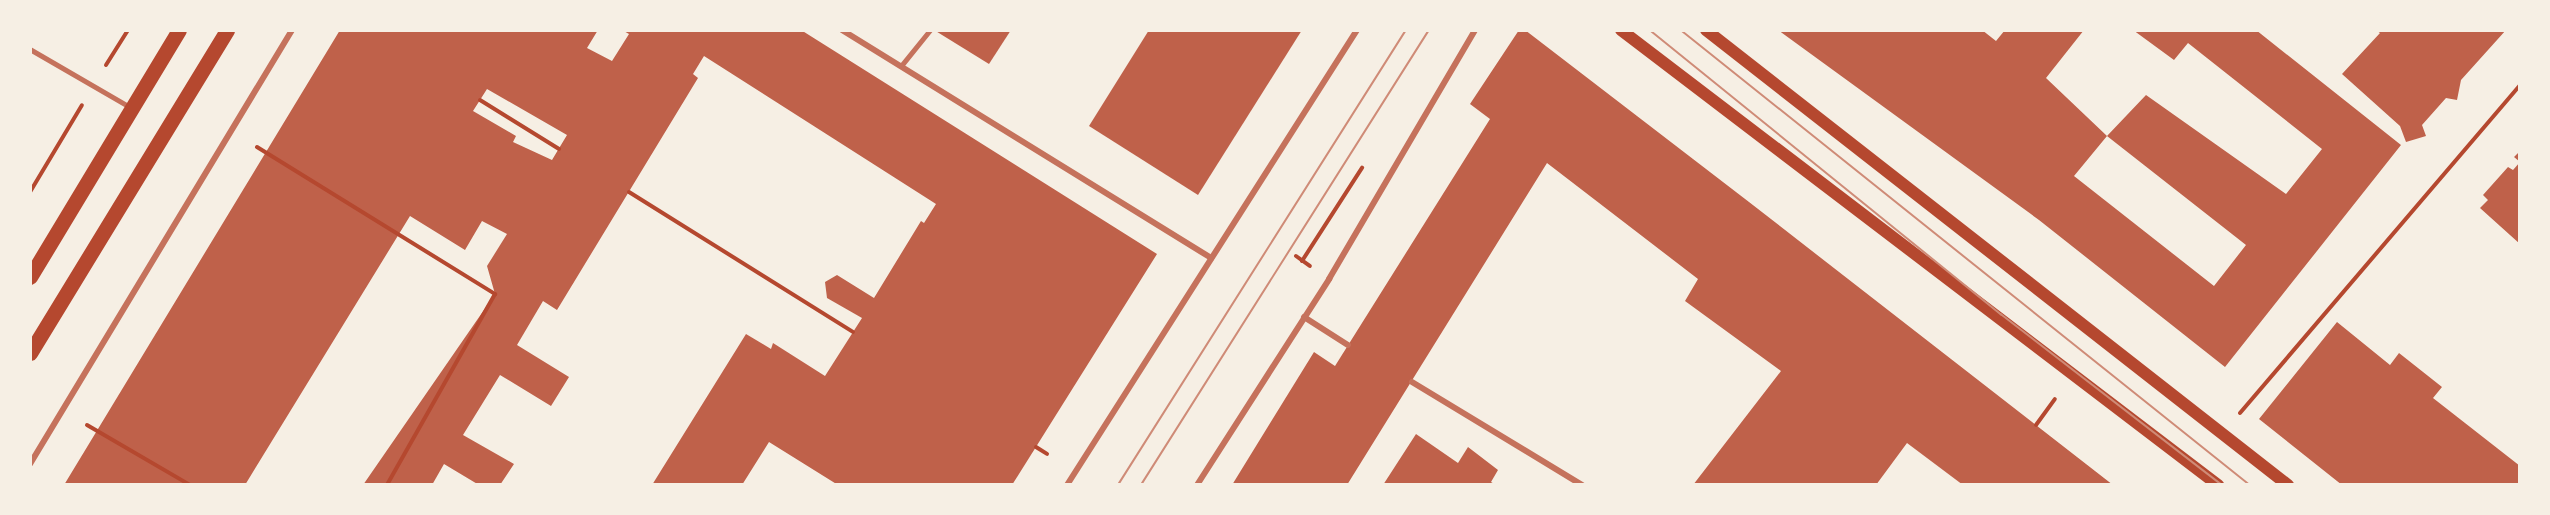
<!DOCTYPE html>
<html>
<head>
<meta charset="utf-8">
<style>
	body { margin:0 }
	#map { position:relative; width:2550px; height:515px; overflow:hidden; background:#f6efe4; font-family:Arial,sans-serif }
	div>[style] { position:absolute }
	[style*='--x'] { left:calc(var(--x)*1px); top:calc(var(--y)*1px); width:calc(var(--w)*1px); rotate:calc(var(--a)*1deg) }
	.building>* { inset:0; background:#bf614a }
	.path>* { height:4px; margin:-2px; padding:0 2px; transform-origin:2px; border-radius:2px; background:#b5482f }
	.service>* { height:4.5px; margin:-2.25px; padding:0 2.25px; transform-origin:2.25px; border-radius:2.25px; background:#c5725c }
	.minor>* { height:6px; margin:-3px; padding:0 3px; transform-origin:3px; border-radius:3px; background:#c5725c }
	.secondary>* { height:12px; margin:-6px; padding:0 6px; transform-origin:6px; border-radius:6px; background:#b5482f }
	.primary>* { height:15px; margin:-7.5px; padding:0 7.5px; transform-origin:7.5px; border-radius:7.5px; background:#b5482f }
	.tram>* { height:1.5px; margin:-0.75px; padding:0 0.75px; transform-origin:0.75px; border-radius:0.75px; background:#cf8b77 }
	span { translate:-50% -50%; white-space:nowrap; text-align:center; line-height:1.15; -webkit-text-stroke:4.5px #f6efe4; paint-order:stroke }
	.frame { position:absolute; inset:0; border:32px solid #f6efe4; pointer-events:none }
</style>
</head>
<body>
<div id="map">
	<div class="building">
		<div style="clip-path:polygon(evenodd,340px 30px,598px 30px,587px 48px,612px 61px,629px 34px,622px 30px,801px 30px,1157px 254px,1012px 485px,838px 485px,769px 442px,742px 485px,652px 485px,746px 334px,771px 349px,773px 343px,825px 376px,862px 318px,827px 298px,825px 282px,837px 275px,874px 298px,921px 221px,924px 223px,936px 204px,704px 56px,693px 74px,698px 78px,557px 310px,543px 301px,517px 345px,569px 377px,551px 406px,500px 375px,463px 435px,514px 464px,500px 485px,479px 485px,444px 464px,432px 485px,363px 485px,495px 294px,487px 266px,507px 234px,482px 221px,465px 250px,410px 216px,245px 485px,64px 485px,340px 30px,487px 89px,567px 135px,552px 160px,513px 142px,516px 136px,473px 111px,487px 89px)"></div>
		<div style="clip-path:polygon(934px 30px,1011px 30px,989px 64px)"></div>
		<div style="clip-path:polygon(1149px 30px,1302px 30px,1198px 195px,1089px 126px)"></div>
		<div style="clip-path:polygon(1519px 30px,1525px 30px,1749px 202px,2113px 485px,1963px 485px,1907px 443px,1876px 485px,1693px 485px,1781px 371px,1685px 301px,1698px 279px,1547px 163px,1347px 485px,1232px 485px,1314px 352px,1335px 366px,1490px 119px,1470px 104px)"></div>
		<div style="clip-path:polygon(1778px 30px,1982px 30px,1996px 41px,2005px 30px,2084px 30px,2046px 78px,2107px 136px,2074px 176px,2214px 286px,2246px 245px,2107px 136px,2146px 95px,2286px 194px,2322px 149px,2188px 43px,2174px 60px,2133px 30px,2256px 30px,2401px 145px,2225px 367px,2039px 220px)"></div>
		<div style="clip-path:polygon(2376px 30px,2506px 30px,2461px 80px,2457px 100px,2446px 98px,2422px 125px,2426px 136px,2406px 142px,2400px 126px,2342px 74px,2380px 33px)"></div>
		<div style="clip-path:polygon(2520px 151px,2520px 244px,2480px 208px,2488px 200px,2483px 195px,2508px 167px,2513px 170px,2520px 162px,2514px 157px)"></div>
		<div style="clip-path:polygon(2337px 322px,2390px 365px,2399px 353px,2442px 387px,2433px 398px,2520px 466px,2520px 485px,2342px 485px,2259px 419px)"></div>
		<div style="clip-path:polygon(1416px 434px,1458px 463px,1468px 447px,1498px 470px,1491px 482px,1496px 485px,1383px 485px)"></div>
	</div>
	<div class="path">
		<div style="--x:106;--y:65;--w:41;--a:-57.8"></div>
		<div style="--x:480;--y:100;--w:93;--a:31.8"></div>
		<div style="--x:257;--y:147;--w:280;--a:31.7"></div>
		<div style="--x:495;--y:294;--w:219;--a:119.5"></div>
		<div style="--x:30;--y:192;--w:101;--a:-59.1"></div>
		<div style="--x:629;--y:192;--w:264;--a:32"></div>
		<div style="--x:1296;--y:256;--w:17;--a:36"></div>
		<div style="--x:1302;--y:261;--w:111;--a:-57.2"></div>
		<div style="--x:2240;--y:413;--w:431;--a:-49.5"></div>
		<div style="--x:87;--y:425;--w:119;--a:30.2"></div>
		<div style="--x:2036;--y:425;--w:32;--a:-54"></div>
		<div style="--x:1036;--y:447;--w:13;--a:32"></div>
	</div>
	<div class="service">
		<div style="--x:30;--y:49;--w:116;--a:30.1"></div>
		<div style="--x:901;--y:66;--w:46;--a:-51.1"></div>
	</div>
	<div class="minor">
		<div style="--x:842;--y:30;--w:434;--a:31.7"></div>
		<div style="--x:1304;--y:317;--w:52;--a:32.5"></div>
		<div style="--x:1412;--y:382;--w:199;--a:31.2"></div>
		<div style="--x:30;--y:464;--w:507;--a:-58.88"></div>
		<div style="--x:1067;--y:485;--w:540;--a:-57.49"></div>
		<div style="--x:1197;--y:485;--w:245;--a:-57.3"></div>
		<div style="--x:1329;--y:279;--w:289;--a:-59.6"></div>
	</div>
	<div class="secondary">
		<div style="--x:1621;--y:30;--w:751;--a:37.31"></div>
		<div style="--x:1706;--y:30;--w:739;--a:38.02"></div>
	</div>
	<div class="primary">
		<div style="--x:30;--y:277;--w:288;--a:-58.9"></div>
		<div style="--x:30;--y:353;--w:378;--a:-58.6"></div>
	</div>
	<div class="tram">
		<div style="--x:1650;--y:30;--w:452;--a:39"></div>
		<div style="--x:2001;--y:314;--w:279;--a:37.7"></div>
		<div style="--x:1681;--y:30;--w:729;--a:38.65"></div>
		<div style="--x:1118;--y:485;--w:538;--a:-57.67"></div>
		<div style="--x:1141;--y:485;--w:538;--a:-57.67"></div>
	</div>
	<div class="frame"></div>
</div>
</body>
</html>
